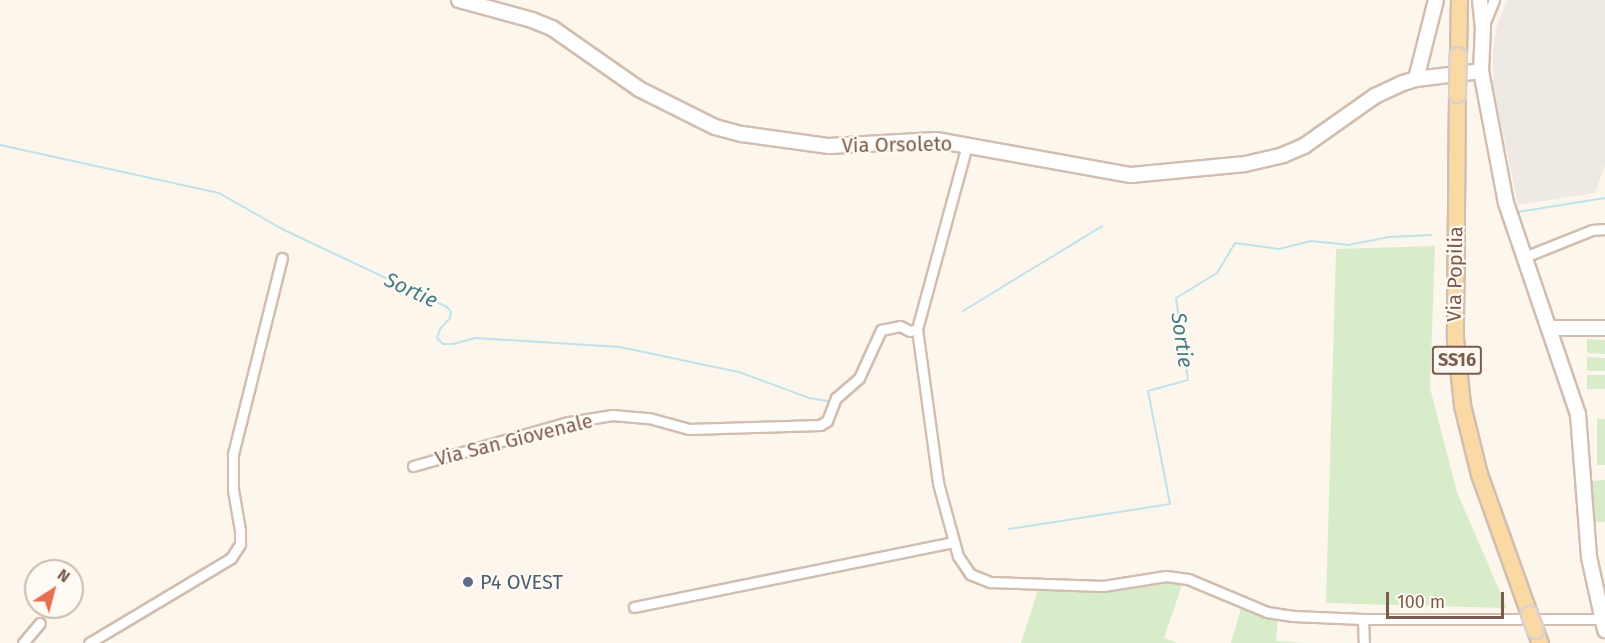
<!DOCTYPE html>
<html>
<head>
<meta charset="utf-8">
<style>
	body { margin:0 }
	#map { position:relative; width:1605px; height:643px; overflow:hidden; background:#fdf6ec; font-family:"Fira Sans",sans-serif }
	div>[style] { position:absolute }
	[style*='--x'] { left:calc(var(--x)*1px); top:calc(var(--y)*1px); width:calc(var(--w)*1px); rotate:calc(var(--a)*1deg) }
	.industrial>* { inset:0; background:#efe9e4 }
	.green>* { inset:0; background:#d8ecc9 }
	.stream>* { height:2px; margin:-1px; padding:0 1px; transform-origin:1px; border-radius:1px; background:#bfe3e8 }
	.roads { filter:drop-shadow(2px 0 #d1beb0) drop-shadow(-2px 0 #d1beb0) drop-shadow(0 2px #d1beb0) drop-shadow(0 -2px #d1beb0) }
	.street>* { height:9px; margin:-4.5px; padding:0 4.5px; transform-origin:4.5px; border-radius:4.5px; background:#fff }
	.secondary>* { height:14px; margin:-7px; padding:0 7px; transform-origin:7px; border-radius:7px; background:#fff }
	.primary>* { height:15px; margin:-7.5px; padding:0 7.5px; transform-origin:7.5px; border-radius:7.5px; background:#fbd9a5 }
	.bridges { filter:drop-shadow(2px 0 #dad1cd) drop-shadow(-2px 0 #dad1cd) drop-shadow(0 2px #dad1cd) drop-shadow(0 -2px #dad1cd) }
	.primary-bridge>* { height:15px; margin:-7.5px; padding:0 7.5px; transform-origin:7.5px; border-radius:7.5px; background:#fbd9a5 }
	.dots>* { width:16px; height:16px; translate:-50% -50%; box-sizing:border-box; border:3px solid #fffaf3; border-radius:50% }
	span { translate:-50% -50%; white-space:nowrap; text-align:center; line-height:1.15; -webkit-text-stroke:4.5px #fffaf3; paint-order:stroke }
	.shield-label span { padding:2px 4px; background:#fffaf3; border:2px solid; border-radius:4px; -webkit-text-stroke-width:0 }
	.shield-label { font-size:18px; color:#7a5c4d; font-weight:700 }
	.street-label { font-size:20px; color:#7a5c4d }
	.service-label { font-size:20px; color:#4e5e75 }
	.left { translate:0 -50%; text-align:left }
	.water-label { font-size:21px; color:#437c86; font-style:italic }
	.north { position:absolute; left:24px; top:559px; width:60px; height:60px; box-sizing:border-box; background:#fffaf3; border:2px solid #cabbb1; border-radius:50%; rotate:36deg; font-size:16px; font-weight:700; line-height:24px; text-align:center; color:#7a5c4d }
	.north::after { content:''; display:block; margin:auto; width:21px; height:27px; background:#e76f51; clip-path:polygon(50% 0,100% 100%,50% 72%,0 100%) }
	.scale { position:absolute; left:1386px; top:592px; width:118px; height:27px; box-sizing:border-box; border:3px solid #7a5c4d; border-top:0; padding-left:8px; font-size:18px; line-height:21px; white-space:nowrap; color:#7a5c4d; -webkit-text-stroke:4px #fffaf3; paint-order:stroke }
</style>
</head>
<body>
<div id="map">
	<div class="industrial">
		<div style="clip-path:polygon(1507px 0,1605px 0,1605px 166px,1595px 193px,1518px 205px,1493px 85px,1493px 51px,1496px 28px)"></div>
	</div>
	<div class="green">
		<div style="clip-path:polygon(1435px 246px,1430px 388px,1457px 492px,1507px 608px,1326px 603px,1336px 249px)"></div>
		<div style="clip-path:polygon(1587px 339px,1605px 340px,1605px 354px,1587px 353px)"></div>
		<div style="clip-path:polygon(1587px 357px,1605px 358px,1605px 371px,1587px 371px)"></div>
		<div style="clip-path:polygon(1587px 375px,1605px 375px,1605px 389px,1587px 389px)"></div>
		<div style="clip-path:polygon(1597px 419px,1605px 419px,1605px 465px,1597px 465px)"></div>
		<div style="clip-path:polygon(1605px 480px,1605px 522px,1593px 522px,1592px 481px)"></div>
		<div style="clip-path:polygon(1167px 582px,1182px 585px,1164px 638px,1177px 643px,1021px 643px,1038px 590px,1111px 591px)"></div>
		<div style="clip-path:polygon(1242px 605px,1278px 618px,1276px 641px,1303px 643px,1231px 643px)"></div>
	</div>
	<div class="stream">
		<div style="--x:1490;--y:38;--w:31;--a:94"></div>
		<div style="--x:1488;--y:69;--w:41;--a:80.1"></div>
		<div style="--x:0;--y:145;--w:224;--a:12.4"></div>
		<div style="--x:219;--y:193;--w:73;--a:29.7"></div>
		<div style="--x:282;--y:229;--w:183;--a:25.3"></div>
		<div style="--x:447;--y:307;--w:6;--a:51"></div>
		<div style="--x:451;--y:312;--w:6;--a:99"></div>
		<div style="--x:450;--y:318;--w:15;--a:132"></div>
		<div style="--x:440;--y:329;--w:9;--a:108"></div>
		<div style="--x:437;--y:338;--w:8;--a:45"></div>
		<div style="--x:443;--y:344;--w:10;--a:0"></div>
		<div style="--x:453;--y:344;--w:24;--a:-15"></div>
		<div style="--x:476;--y:338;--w:144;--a:3.6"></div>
		<div style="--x:620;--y:347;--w:122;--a:11.9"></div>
		<div style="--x:739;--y:372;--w:75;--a:20.4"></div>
		<div style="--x:809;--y:398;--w:19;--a:9"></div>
		<div style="--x:1518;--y:212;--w:88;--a:-9.1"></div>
		<div style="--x:963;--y:311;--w:163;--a:-31.4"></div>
		<div style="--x:1009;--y:529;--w:163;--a:-8.8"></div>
		<div style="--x:1170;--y:504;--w:115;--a:-101"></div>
		<div style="--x:1148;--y:391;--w:41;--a:-15.4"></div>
		<div style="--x:1188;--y:380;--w:83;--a:-98.3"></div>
		<div style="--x:1176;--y:298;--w:48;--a:-31.4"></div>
		<div style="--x:1217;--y:273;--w:35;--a:-59"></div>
		<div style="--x:1235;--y:243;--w:44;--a:7.8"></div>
		<div style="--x:1279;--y:249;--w:33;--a:-14"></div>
		<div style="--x:1311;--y:241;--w:37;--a:6"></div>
		<div style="--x:1348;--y:245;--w:42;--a:-11"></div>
		<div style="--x:1389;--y:237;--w:42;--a:-2.7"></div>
		<div style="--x:753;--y:577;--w:69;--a:-10.8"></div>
		<div style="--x:645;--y:600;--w:102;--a:-11.9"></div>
	</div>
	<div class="roads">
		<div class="street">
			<div style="--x:1485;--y:22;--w:24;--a:-68"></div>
			<div style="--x:967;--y:145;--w:191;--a:105.2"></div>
			<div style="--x:917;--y:329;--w:155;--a:82.2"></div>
			<div style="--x:938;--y:483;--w:76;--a:74.7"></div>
			<div style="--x:958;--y:556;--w:22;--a:56"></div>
			<div style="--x:970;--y:574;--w:22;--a:22"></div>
			<div style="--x:990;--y:582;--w:113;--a:2"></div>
			<div style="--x:1103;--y:586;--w:64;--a:-9"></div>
			<div style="--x:1166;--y:576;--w:22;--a:8"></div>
			<div style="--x:1188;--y:579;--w:86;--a:22.7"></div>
			<div style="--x:1267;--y:612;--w:26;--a:9"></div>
			<div style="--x:1293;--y:616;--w:70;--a:2.5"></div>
			<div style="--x:1363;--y:619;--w:163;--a:0"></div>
			<div style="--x:1522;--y:258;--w:75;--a:-21.8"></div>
			<div style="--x:1592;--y:230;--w:13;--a:-4"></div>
			<div style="--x:413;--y:466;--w:162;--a:-15.8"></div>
			<div style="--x:569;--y:422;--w:44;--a:-9.2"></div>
			<div style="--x:612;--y:415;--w:37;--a:5"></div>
			<div style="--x:649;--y:418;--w:41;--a:15.4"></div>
			<div style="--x:689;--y:429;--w:131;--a:-1.7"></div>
			<div style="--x:820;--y:425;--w:8;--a:-30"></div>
			<div style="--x:827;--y:421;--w:25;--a:-69"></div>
			<div style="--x:836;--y:398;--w:30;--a:-41"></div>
			<div style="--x:859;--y:378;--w:53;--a:-65.4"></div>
			<div style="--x:881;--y:330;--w:19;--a:-12"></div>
			<div style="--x:900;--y:326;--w:11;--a:27"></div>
			<div style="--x:910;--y:331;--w:7;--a:-16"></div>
			<div style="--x:634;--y:607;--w:326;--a:-11.5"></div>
			<div style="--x:1363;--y:619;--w:24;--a:88"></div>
			<div style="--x:1536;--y:619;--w:66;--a:0"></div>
			<div style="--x:23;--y:643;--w:26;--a:-50"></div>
			<div style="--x:89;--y:643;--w:165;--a:-30.9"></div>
			<div style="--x:231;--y:558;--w:17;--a:-57"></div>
			<div style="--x:240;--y:544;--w:14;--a:-90"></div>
			<div style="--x:240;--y:530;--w:41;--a:-99.9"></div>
			<div style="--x:233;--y:490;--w:36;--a:-90"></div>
			<div style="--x:233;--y:454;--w:202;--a:-76"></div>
		</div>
		<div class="secondary">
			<div style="--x:459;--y:0;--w:76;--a:15.3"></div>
			<div style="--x:532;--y:20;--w:22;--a:22"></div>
			<div style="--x:552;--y:28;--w:106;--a:35"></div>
			<div style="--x:639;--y:89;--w:85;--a:26.6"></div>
			<div style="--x:715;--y:127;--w:28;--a:15"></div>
			<div style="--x:742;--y:134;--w:88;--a:7.9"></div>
			<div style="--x:829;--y:146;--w:107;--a:-3.2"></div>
			<div style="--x:936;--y:140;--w:198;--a:10.2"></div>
			<div style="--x:1131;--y:175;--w:115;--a:-5.5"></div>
			<div style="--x:1245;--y:164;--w:39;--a:-13"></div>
			<div style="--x:1283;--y:155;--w:23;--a:-23"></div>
			<div style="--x:1304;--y:146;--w:87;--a:-35.2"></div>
			<div style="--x:1375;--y:96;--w:31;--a:-25"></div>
			<div style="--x:1403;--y:83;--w:14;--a:-17"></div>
			<div style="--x:1416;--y:79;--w:65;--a:-7"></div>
			<div style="--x:1480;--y:0;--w:27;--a:84"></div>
			<div style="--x:1483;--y:27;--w:44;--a:92.6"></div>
			<div style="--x:1481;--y:71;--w:134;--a:79.3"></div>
			<div style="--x:1506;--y:203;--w:223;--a:71.2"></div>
			<div style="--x:1578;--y:414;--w:143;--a:85.6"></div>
			<div style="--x:1589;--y:557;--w:75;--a:77.6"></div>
			<div style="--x:1416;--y:79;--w:81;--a:-75.8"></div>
			<div style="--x:1549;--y:328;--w:56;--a:0"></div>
		</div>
		<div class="primary">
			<div style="--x:1458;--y:55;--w:55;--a:-89"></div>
			<div style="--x:1457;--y:94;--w:244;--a:90.5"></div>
			<div style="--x:1455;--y:338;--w:67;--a:84"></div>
			<div style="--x:1462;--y:405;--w:71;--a:76.2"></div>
			<div style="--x:1479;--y:474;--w:149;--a:70.3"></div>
			<div style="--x:1535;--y:630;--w:14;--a:69"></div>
		</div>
	</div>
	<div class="bridges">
		<div class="primary-bridge">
			<div style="--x:1457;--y:94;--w:39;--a:-89"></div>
			<div style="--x:1529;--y:614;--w:17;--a:69"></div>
		</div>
	</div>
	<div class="dots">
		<div style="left:468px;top:582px;background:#5c6f8a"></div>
	</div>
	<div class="shield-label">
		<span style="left:1457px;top:360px">SS16</span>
	</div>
	<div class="street-label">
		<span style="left:897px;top:145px;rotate:-1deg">Via Orsoleto</span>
		<span style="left:1455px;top:274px;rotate:-89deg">Via Popilia</span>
		<span style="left:514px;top:440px;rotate:-14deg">Via San Giovenale</span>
	</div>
	<div class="service-label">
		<span class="left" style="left:480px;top:582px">P4 OVEST</span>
	</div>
	<div class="water-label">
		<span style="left:411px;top:290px;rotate:25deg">Sortie</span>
		<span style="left:1182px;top:340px;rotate:82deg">Sortie</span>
	</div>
	<div class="north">N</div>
	<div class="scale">100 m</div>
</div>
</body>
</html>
